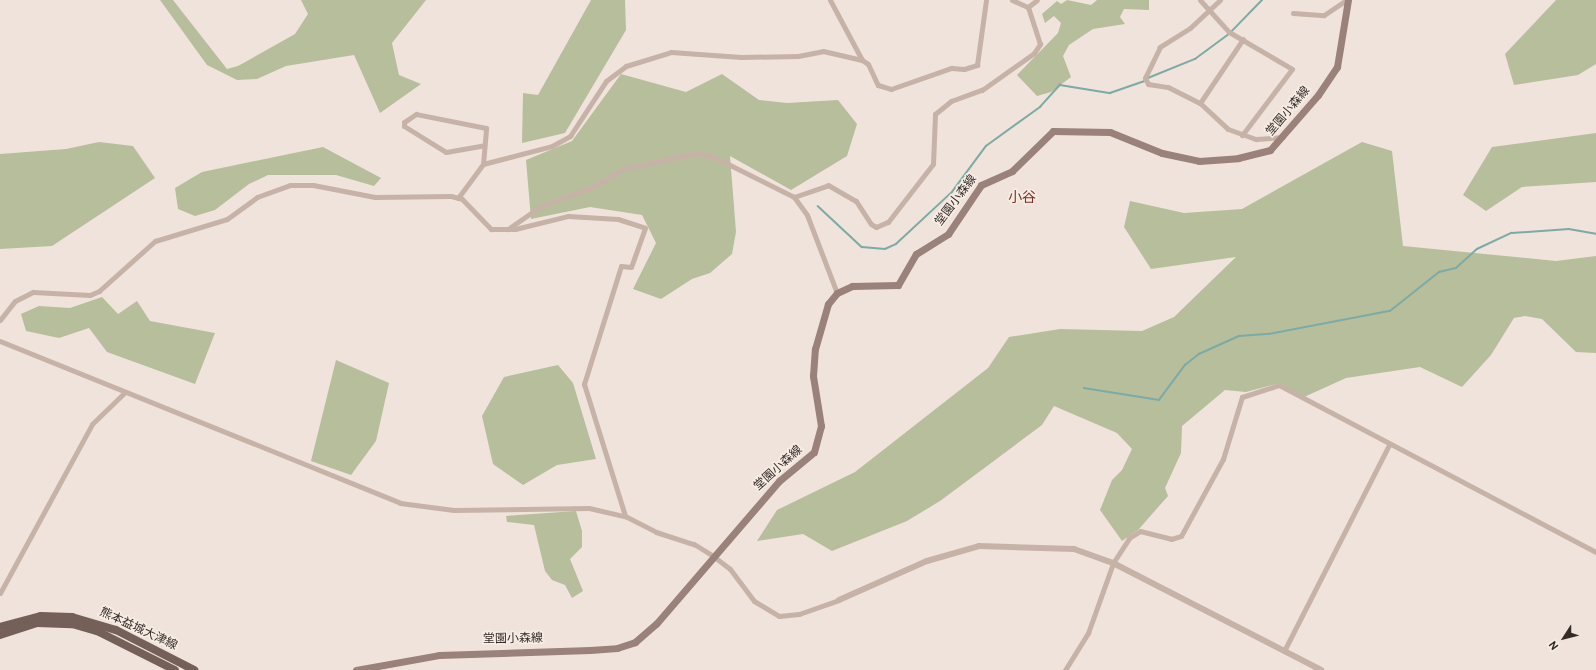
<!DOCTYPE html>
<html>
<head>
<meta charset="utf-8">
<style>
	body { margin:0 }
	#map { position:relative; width:1596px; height:670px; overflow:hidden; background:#f0e3db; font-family:Overpass,"Noto Sans JP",sans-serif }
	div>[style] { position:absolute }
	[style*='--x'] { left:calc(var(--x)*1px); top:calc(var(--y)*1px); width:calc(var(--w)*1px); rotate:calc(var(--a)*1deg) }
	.green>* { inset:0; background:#b7be9c }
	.stream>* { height:1.5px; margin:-0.75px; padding:0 0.75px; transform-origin:0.75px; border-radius:0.75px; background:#7baba6 }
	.minor>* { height:5px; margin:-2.5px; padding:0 2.5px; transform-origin:2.5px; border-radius:2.5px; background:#c7b2a7 }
	.tertiary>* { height:6px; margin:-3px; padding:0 3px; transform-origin:3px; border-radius:3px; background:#c7b2a7 }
	.secondary>* { height:7px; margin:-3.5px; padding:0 3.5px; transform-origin:3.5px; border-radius:3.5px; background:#9a8179 }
	.primary>* { height:8px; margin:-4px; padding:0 4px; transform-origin:4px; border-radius:4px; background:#755f59 }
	span { translate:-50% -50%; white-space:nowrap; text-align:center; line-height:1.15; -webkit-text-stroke:3px #f8eee6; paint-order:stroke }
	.street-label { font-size:12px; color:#342a27 }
	.quarter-label { font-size:14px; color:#7e2f26 }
	.north { position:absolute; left:1544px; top:618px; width:40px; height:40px; -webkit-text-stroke:3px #f8eee6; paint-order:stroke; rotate:234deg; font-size:11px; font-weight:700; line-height:16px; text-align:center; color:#342a27 }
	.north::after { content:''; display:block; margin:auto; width:14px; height:18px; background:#342a27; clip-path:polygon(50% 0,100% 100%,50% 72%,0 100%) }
</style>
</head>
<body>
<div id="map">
	<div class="green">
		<div style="clip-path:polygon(160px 0,173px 0,227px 69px,238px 66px,295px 34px,308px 14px,301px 0,426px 0,392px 43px,399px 75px,421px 84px,380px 113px,354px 55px,286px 66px,257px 79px,237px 80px,207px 65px)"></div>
		<div style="clip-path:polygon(591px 0,625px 0,626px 30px,565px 133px,522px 143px,523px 93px,538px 95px)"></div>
		<div style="clip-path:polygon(1067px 0,1091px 5px,1097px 0,1149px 0,1149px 10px,1124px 9px,1120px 17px,1125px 24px,1093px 29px,1069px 45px,1063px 56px,1071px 77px,1051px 92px,1037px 96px,1017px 75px,1058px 33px,1061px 23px,1054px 16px,1045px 23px,1042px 14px,1057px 1px,1061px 4px)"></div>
		<div style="clip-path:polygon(1556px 0,1596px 0,1596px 64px,1578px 75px,1514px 85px,1505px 54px)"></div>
		<div style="clip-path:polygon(621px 74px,686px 92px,722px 74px,759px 100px,787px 103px,838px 100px,857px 124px,847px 156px,791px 190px,730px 156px,736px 232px,732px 254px,710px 273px,692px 279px,661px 299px,633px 289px,656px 243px,642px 215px,590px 207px,531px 219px,526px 160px,572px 141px)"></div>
		<div style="clip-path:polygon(1596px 133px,1596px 182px,1522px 187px,1486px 211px,1463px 195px,1492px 147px)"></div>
		<div style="clip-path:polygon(99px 142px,133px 146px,155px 178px,52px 246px,0 249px,0 154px,66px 149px)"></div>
		<div style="clip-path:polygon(1362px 142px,1392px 151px,1403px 246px,1556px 261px,1596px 256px,1596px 353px,1576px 352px,1542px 319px,1525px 316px,1514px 318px,1491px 355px,1462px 387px,1420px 367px,1346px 378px,1304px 397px,1280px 383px,1246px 392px,1225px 390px,1182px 426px,1181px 453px,1165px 488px,1168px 496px,1138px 530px,1122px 541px,1100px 510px,1112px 480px,1122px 470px,1132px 449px,1117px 433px,1054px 406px,1042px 425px,940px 501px,907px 521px,832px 551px,803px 534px,757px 541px,777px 510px,855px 472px,988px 368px,1009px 337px,1060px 329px,1142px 331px,1174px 317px,1236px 257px,1151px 269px,1124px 227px,1130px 201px,1184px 213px,1242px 209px)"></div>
		<div style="clip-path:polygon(323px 147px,381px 178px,374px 186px,336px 175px,268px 175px,249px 184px,215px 210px,195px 216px,178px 209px,175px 188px,202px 172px)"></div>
		<div style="clip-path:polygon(102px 297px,118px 314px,137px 301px,150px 321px,215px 333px,195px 384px,107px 352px,89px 328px,59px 338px,26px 331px,21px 314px,39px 306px,70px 308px)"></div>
		<div style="clip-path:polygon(336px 360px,389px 383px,376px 441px,351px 475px,311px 461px)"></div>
		<div style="clip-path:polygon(558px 365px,573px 383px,596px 459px,557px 465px,523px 485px,493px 464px,482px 416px,504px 377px)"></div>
		<div style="clip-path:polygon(576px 511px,582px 531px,582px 547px,570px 559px,583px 591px,572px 598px,565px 585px,552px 580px,545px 571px,534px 525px,507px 522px,506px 516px)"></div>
	</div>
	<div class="stream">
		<div style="--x:1232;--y:31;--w:43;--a:-45.9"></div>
		<div style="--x:1148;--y:78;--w:51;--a:-22"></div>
		<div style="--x:1195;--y:59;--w:42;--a:-36.3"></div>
		<div style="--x:818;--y:206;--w:60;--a:43"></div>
		<div style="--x:862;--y:247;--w:23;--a:5"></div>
		<div style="--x:885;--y:249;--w:12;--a:-24"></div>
		<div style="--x:896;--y:244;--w:76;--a:-42.9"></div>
		<div style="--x:952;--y:192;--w:57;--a:-53.5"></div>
		<div style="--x:986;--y:146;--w:67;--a:-35.8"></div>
		<div style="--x:1040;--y:107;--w:30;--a:-48"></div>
		<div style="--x:1060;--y:85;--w:51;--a:9.1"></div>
		<div style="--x:1110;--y:93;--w:37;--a:-19"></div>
		<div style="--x:1084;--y:388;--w:76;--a:9.1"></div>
		<div style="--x:1159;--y:400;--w:44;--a:-53.4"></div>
		<div style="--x:1185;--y:365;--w:18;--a:-38"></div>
		<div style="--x:1199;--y:354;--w:44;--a:-24.2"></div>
		<div style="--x:1239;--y:336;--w:30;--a:-4"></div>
		<div style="--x:1269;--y:334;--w:123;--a:-10.8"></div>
		<div style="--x:1390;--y:311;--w:63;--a:-38.5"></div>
		<div style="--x:1439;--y:272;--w:17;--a:-13"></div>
		<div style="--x:1456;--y:268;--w:28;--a:-42"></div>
		<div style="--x:1477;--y:249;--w:38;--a:-25"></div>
		<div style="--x:1512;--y:233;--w:57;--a:-4"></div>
		<div style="--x:1569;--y:229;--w:27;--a:10"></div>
	</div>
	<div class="minor">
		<div style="--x:830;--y:0;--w:68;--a:61.9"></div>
		<div style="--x:1012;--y:0;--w:17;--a:24"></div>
		<div style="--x:1200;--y:0;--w:43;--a:47.8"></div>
		<div style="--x:1229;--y:32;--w:73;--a:30.4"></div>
		<div style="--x:1292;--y:69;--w:83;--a:127.1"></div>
		<div style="--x:1220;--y:0;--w:41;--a:137"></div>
		<div style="--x:1190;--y:28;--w:36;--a:148"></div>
		<div style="--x:1160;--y:47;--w:34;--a:116"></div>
		<div style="--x:1145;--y:78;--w:7;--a:63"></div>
		<div style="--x:1148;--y:84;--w:20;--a:9"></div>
		<div style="--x:1168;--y:87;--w:36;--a:27"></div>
		<div style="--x:1200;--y:103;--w:38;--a:43"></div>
		<div style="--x:1228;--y:129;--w:30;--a:20"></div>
		<div style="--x:1256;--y:139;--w:27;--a:-4"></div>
		<div style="--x:1028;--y:7;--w:11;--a:-38"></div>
		<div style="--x:1293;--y:13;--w:31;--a:4"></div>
		<div style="--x:1324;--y:15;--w:27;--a:-34"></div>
		<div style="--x:1200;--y:103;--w:77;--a:-56.1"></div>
		<div style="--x:483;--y:164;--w:36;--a:-85"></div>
		<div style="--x:486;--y:128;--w:71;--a:-168.7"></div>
		<div style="--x:416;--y:114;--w:14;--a:146"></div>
		<div style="--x:404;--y:122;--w:4;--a:90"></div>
		<div style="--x:404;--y:126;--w:49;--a:31.8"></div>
		<div style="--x:446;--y:152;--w:39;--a:-10"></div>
		<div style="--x:794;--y:197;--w:36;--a:-19"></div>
		<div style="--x:828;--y:185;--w:32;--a:30"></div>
		<div style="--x:856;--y:201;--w:27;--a:57"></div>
		<div style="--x:871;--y:224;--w:6;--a:31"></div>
		<div style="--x:876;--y:227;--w:13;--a:-23"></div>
		<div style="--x:888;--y:222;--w:73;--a:-52.2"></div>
		<div style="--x:933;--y:164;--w:50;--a:-87.7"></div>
		<div style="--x:935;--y:114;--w:21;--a:-39"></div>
		<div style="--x:951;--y:101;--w:33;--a:-20"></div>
		<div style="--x:982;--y:90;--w:64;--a:-35.4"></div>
		<div style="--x:1034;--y:53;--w:11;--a:-56"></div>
		<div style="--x:1040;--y:44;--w:39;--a:-108"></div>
		<div style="--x:458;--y:198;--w:42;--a:-53.7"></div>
		<div style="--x:483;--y:164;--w:71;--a:-14.6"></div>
		<div style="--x:552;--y:146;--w:21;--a:-29"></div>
		<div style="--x:570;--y:136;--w:66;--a:-56.8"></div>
		<div style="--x:606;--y:81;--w:25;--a:-37"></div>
		<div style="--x:626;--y:66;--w:47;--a:-17.3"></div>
		<div style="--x:671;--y:52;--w:70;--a:4.1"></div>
		<div style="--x:741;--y:57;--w:57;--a:-1"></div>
		<div style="--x:798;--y:56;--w:25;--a:-11"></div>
		<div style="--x:823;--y:51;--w:40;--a:13"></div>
		<div style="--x:862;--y:60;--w:7;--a:34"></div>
		<div style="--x:868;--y:64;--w:23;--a:65"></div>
		<div style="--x:878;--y:85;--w:14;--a:17"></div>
		<div style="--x:891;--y:89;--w:64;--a:-19.3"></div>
		<div style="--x:951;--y:68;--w:13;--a:4"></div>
		<div style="--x:964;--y:69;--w:14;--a:-17"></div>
		<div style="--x:977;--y:65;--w:66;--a:-82.1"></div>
		<div style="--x:508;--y:229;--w:38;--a:-35"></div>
		<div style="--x:539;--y:207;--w:58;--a:-20.3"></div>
		<div style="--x:593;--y:187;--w:35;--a:-31"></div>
		<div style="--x:623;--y:169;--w:76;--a:-12.2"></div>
		<div style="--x:697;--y:153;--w:17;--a:13"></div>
		<div style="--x:714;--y:157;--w:89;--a:26.6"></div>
		<div style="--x:794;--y:197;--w:22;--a:54"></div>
		<div style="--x:807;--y:215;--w:84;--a:69"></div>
		<div style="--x:0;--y:320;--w:24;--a:-52"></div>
		<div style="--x:15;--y:301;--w:20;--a:-27"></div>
		<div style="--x:33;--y:292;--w:57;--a:3"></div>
		<div style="--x:90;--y:295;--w:10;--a:-24"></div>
		<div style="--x:99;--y:291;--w:75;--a:-41.8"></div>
		<div style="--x:155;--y:241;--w:75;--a:-17"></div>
		<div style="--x:227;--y:219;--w:37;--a:-36"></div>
		<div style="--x:257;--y:197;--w:35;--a:-20"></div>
		<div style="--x:290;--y:185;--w:23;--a:0"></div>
		<div style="--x:313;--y:185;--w:63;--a:11"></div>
		<div style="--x:375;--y:197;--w:76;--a:-0.8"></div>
		<div style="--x:451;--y:196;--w:11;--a:15"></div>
		<div style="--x:462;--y:199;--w:42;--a:46"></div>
		<div style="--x:491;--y:229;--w:24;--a:0"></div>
		<div style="--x:515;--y:229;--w:55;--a:-13.8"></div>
		<div style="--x:568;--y:216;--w:50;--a:3.4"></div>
		<div style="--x:618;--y:219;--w:28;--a:18"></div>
		<div style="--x:645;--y:228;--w:41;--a:109.7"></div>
		<div style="--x:631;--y:267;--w:10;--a:-174"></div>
		<div style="--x:621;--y:266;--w:124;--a:107.4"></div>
		<div style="--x:584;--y:384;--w:138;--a:72.7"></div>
		<div style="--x:0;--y:341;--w:432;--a:22"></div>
		<div style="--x:400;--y:503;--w:54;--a:7.4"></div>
		<div style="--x:454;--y:510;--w:135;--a:-0.8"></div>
		<div style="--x:589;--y:508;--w:37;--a:13"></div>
		<div style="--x:625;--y:516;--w:35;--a:27"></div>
		<div style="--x:656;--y:532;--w:40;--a:18"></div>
		<div style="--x:694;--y:544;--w:22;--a:32"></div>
		<div style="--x:713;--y:556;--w:21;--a:37"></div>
		<div style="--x:730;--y:569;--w:40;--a:53"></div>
		<div style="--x:754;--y:601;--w:29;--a:31"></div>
		<div style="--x:779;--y:616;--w:20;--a:-6"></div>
		<div style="--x:799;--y:614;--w:42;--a:-19.3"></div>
		<div style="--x:0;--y:593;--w:192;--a:-61.4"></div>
		<div style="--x:92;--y:424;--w:45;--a:-44.1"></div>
		<div style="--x:1284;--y:651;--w:231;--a:-63"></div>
		<div style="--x:1065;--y:670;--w:44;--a:-58.1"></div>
		<div style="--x:1088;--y:633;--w:74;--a:-70.3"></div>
		<div style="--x:1113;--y:563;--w:30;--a:-57"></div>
		<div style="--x:1129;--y:538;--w:13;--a:-32"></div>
		<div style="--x:1140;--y:531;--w:32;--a:14"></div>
		<div style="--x:1171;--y:539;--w:10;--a:-17"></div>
		<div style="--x:1181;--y:536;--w:88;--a:-61.4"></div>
		<div style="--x:1223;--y:459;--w:65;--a:-73"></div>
		<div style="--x:1242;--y:397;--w:39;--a:-18"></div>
		<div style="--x:1279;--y:385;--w:358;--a:27.8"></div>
	</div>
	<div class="tertiary">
		<div style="--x:839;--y:600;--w:96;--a:-23.9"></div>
		<div style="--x:927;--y:561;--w:54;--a:-16.1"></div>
		<div style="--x:979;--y:546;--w:95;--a:1.8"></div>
		<div style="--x:1074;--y:549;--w:41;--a:19.7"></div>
		<div style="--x:1113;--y:563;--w:234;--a:27.2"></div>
	</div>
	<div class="secondary">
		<div style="--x:356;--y:670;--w:84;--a:-10.2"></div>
		<div style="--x:439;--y:655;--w:151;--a:-1.9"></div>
		<div style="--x:590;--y:650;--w:27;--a:-4"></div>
		<div style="--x:617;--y:648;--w:19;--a:-18"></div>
		<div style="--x:635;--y:642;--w:28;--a:-41"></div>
		<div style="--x:656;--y:624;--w:189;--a:-49.3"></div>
		<div style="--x:779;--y:481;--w:45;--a:-39.6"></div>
		<div style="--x:814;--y:452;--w:27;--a:-75"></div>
		<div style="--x:821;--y:426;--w:51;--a:-99.1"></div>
		<div style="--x:813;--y:376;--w:27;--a:-86"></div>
		<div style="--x:815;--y:349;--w:47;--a:-73.9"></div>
		<div style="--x:828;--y:304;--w:14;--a:-51"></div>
		<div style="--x:837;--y:293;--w:17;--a:-25"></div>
		<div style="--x:852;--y:286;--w:46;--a:-1.2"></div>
		<div style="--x:898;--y:285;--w:36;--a:-60"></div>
		<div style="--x:916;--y:254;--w:38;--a:-32"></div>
		<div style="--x:948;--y:234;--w:59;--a:-56"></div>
		<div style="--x:981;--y:185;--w:34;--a:-24"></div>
		<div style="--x:1012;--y:171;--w:57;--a:-44.3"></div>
		<div style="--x:1053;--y:131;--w:57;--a:1"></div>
		<div style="--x:1110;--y:132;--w:56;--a:22"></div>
		<div style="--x:1162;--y:153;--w:38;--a:12"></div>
		<div style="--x:1199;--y:161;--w:39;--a:-4"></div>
		<div style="--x:1238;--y:158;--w:33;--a:-14"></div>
		<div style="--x:1270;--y:150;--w:73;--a:-48.9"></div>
		<div style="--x:1318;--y:95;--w:34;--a:-56"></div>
		<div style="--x:1337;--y:67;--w:68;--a:-80.7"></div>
	</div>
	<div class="primary">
		<div style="--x:0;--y:627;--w:42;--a:-15"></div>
		<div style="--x:41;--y:616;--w:31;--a:2"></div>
		<div style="--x:72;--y:617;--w:46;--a:16.5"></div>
		<div style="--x:116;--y:630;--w:88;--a:27.1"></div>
		<div style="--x:0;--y:635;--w:39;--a:-18"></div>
		<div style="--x:37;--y:623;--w:35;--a:2"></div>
		<div style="--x:72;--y:624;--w:26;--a:16"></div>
		<div style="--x:97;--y:631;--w:87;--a:26.6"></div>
	</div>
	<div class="street-label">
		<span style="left:1289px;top:112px;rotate:-50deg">堂園小森線</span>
		<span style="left:957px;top:201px;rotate:-53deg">堂園小森線</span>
		<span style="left:779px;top:469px;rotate:-42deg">堂園小森線</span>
		<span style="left:138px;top:630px;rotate:25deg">熊本益城大津線</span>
		<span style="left:513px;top:640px;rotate:-1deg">堂園小森線</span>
	</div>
	<div class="quarter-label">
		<span style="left:1022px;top:199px">小谷</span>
	</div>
	<div class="north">N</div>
</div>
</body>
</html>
